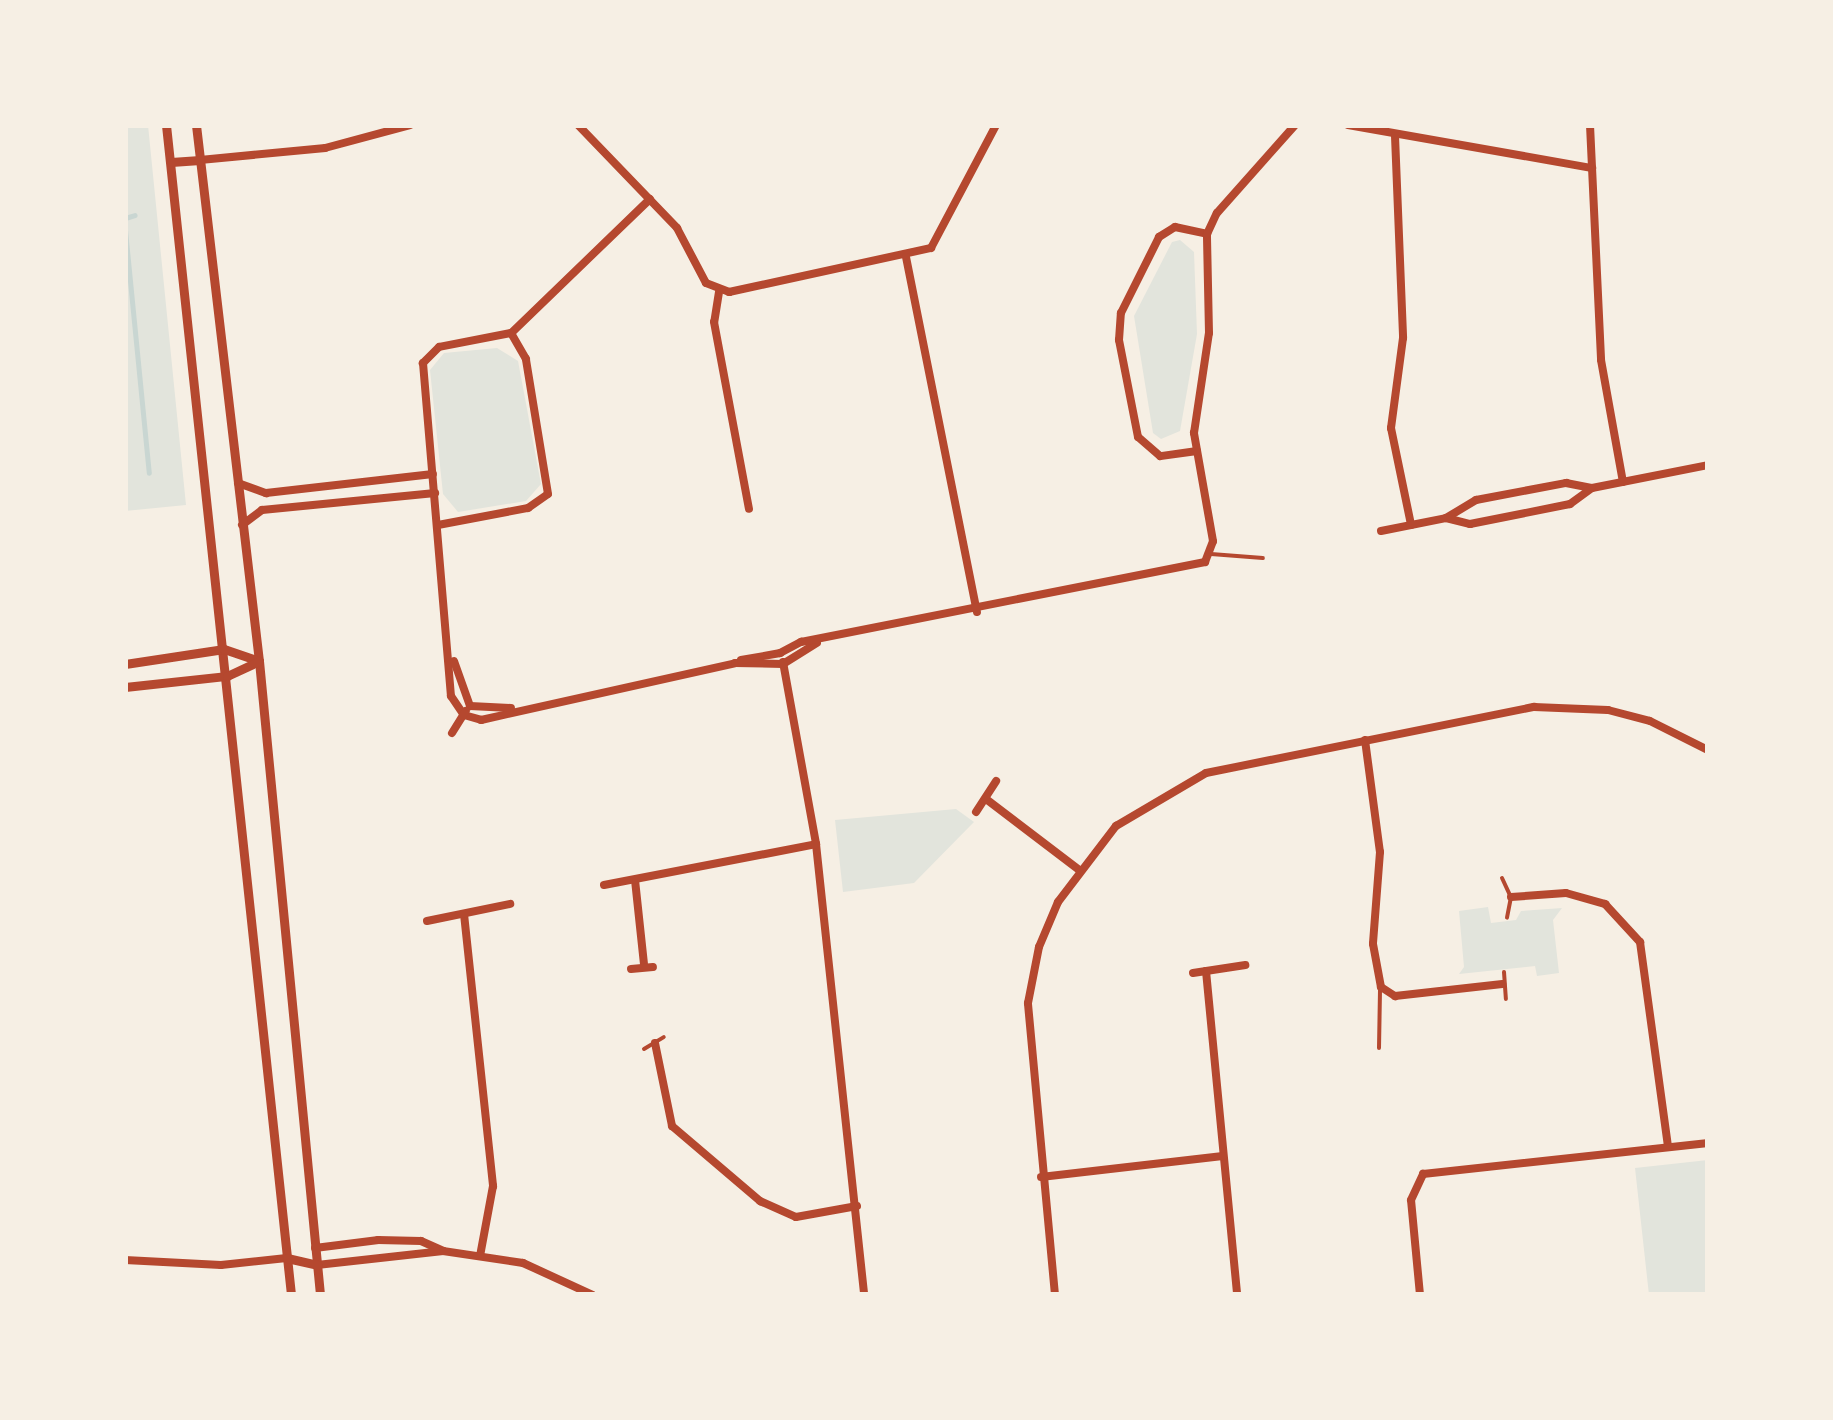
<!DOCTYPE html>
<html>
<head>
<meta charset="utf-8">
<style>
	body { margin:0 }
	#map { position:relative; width:1833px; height:1420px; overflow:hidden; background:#f6efe4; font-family:Lato,sans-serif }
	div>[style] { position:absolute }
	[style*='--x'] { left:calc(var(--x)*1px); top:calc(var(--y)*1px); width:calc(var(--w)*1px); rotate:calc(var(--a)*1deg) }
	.green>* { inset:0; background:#e2e4dc }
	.stream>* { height:5px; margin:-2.5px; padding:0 2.5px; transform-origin:2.5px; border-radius:2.5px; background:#c9d6d2 }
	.service>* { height:4px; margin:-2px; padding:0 2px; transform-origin:2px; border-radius:2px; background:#b5482f }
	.minor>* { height:8px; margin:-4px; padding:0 4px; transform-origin:4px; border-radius:4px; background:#b5482f }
	.tertiary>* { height:9px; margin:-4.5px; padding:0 4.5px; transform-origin:4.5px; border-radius:4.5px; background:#b5482f }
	span { translate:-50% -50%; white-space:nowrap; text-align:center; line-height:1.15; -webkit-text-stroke:10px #f6efe4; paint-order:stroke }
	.frame { position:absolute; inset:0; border:128px solid #f6efe4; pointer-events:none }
</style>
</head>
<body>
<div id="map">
	<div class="green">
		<div style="clip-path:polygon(125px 125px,148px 125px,186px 505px,125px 511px)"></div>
		<div style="clip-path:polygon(1180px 240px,1194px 252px,1197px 334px,1180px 431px,1161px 439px,1153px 433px,1134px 316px,1172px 242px)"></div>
		<div style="clip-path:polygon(497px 348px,518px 361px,541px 484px,526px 501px,458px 512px,443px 494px,430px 370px,444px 353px)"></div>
		<div style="clip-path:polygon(956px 809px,974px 822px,914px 883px,843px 892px,835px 820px)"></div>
		<div style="clip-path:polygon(1488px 907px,1491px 923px,1516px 920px,1521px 911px,1562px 908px,1553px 920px,1559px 973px,1537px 976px,1535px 966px,1459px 974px,1464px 967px,1459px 911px)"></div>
		<div style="clip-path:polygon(1708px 1160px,1708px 1295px,1649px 1295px,1635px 1168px)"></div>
	</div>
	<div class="stream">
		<div style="--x:125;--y:218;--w:10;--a:-17"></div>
		<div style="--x:125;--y:230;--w:244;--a:84.4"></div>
	</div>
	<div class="service">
		<div style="--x:1211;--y:554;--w:52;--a:4.4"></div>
		<div style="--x:1502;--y:878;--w:21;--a:65"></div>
		<div style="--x:1511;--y:897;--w:21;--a:101"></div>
		<div style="--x:1504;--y:972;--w:27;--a:86"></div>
		<div style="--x:1379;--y:1048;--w:59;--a:-89"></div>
		<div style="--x:644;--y:1049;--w:23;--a:-31"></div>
	</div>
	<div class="minor">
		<div style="--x:578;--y:125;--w:143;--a:46.1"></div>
		<div style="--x:677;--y:228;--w:62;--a:62.2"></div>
		<div style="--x:706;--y:283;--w:25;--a:21"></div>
		<div style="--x:729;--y:292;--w:207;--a:-12.3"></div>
		<div style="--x:931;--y:248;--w:139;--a:-62.1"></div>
		<div style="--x:1348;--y:125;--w:248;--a:10"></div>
		<div style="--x:1590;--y:125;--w:235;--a:87.3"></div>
		<div style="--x:1601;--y:360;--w:124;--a:79.8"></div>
		<div style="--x:1395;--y:136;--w:202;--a:87.7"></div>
		<div style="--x:1403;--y:338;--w:91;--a:97.6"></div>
		<div style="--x:1391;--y:428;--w:99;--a:78.3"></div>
		<div style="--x:200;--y:160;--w:126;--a:-5.5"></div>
		<div style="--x:325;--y:148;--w:88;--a:-15.1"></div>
		<div style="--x:650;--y:199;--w:193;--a:136"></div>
		<div style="--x:511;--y:333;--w:73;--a:169"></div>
		<div style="--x:439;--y:347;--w:23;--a:135"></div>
		<div style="--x:423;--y:363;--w:334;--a:85.2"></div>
		<div style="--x:451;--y:696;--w:23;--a:56"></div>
		<div style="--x:464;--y:715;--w:18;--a:16"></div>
		<div style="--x:481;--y:720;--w:260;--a:-12.6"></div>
		<div style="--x:735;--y:663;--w:48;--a:1.2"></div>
		<div style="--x:783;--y:664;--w:40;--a:-32"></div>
		<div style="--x:906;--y:257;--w:362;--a:78.7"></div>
		<div style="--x:719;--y:292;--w:30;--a:99"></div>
		<div style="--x:714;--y:322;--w:190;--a:79.4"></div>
		<div style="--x:1197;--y:451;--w:37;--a:172"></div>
		<div style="--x:1160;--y:456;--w:29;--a:-139"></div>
		<div style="--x:1138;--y:437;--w:99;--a:-101.1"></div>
		<div style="--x:1119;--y:340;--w:27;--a:-86"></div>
		<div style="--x:1121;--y:313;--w:85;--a:-63.4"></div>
		<div style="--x:1159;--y:237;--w:19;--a:-32"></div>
		<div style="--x:1175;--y:227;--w:33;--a:12"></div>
		<div style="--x:238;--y:483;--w:30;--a:20"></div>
		<div style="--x:266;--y:493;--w:168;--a:-6.5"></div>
		<div style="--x:1446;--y:518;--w:35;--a:-31"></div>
		<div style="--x:1476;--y:500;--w:92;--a:-10.7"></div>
		<div style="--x:1566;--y:483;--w:26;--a:11"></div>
		<div style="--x:1592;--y:488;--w:118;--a:-11.2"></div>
		<div style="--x:242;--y:525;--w:25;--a:-37"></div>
		<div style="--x:262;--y:510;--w:174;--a:-5.6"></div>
		<div style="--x:438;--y:525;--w:92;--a:-10.7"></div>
		<div style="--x:528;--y:508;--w:24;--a:-35"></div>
		<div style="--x:548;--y:494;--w:137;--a:-99.3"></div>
		<div style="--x:526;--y:359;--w:30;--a:-120"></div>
		<div style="--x:1381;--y:531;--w:66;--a:-11.3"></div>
		<div style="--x:1446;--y:518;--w:25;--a:14"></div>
		<div style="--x:1470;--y:524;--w:102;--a:-11.3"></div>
		<div style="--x:1570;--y:504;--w:27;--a:-36"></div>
		<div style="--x:780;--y:653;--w:24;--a:-28"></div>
		<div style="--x:801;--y:642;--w:412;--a:-11.2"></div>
		<div style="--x:1205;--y:562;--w:22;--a:-69"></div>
		<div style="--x:1213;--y:541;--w:110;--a:-100"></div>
		<div style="--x:1194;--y:433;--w:101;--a:-81.5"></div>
		<div style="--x:1209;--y:333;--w:99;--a:-91.2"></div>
		<div style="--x:1207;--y:234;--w:23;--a:-65"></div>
		<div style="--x:1217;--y:213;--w:118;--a:-48.4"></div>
		<div style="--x:741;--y:660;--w:40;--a:-10"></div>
		<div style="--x:454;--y:661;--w:48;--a:70.4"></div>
		<div style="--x:470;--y:706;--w:41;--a:2.8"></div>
		<div style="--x:783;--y:662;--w:185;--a:79.7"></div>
		<div style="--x:816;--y:844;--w:454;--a:83.9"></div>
		<div style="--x:452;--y:733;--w:26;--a:-58"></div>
		<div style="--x:1365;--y:740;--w:113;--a:82.4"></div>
		<div style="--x:1380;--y:852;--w:92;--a:94.4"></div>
		<div style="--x:1373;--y:944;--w:44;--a:79.5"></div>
		<div style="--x:1381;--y:987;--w:17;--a:33"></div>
		<div style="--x:1395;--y:996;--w:108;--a:-6.4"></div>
		<div style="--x:986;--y:799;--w:116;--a:37.3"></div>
		<div style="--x:976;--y:812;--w:37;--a:-57"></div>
		<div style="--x:635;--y:880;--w:84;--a:83.9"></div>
		<div style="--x:604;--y:885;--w:216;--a:-10.9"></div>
		<div style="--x:1511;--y:897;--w:55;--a:-4.2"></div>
		<div style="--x:1566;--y:893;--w:41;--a:15.8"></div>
		<div style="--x:1605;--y:904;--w:52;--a:47.4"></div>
		<div style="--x:1640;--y:942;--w:207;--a:82.2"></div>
		<div style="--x:464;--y:914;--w:274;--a:83.9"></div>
		<div style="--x:493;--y:1186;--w:71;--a:100.5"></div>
		<div style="--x:427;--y:921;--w:85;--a:-11.6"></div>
		<div style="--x:631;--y:969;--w:22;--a:-5"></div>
		<div style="--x:1206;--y:971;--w:325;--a:84.5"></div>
		<div style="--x:1193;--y:973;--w:53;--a:-8.7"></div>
		<div style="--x:655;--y:1043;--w:85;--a:78.4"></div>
		<div style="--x:672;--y:1126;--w:116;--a:40.4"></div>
		<div style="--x:760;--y:1201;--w:39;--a:24"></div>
		<div style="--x:796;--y:1217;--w:62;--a:-10.2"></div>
		<div style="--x:1041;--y:1177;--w:183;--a:-6.6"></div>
		<div style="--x:315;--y:1248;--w:64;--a:-7.2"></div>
		<div style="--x:378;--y:1240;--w:43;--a:1.3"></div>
		<div style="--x:421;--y:1241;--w:24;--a:24"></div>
		<div style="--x:125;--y:1260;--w:96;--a:3"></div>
		<div style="--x:221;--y:1265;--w:66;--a:-6.1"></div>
		<div style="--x:317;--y:1265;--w:127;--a:-6.3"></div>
		<div style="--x:443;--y:1251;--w:81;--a:8.5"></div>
		<div style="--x:523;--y:1263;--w:77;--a:24.6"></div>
		<div style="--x:1055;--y:1295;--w:293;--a:-95.3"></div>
		<div style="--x:1028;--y:1003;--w:57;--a:-78.9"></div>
		<div style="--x:1039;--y:947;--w:49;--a:-67.1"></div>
		<div style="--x:1058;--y:902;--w:96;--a:-52.7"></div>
		<div style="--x:1116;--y:826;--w:104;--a:-30.5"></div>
		<div style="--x:1206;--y:773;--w:335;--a:-11.4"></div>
		<div style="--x:1534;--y:707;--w:74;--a:2.3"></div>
		<div style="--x:1608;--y:710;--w:43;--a:14.7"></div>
		<div style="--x:1650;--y:721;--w:65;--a:26.6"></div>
		<div style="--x:1420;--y:1295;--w:95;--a:-95.4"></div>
		<div style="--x:1411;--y:1200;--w:29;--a:-65"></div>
		<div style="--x:1423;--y:1174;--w:287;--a:-6.2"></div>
	</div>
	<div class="tertiary">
		<div style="--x:166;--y:125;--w:1177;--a:83.9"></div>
		<div style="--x:196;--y:125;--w:540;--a:83.3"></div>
		<div style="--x:259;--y:661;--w:637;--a:84.5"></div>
		<div style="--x:171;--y:162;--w:29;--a:-4"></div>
		<div style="--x:125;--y:664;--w:100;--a:-8.6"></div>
		<div style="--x:224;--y:649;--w:37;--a:19"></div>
		<div style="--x:125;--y:687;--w:103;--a:-6.2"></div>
		<div style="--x:227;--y:676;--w:35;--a:-25"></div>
		<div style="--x:287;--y:1258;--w:31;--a:13"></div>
	</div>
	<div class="frame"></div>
</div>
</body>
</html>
